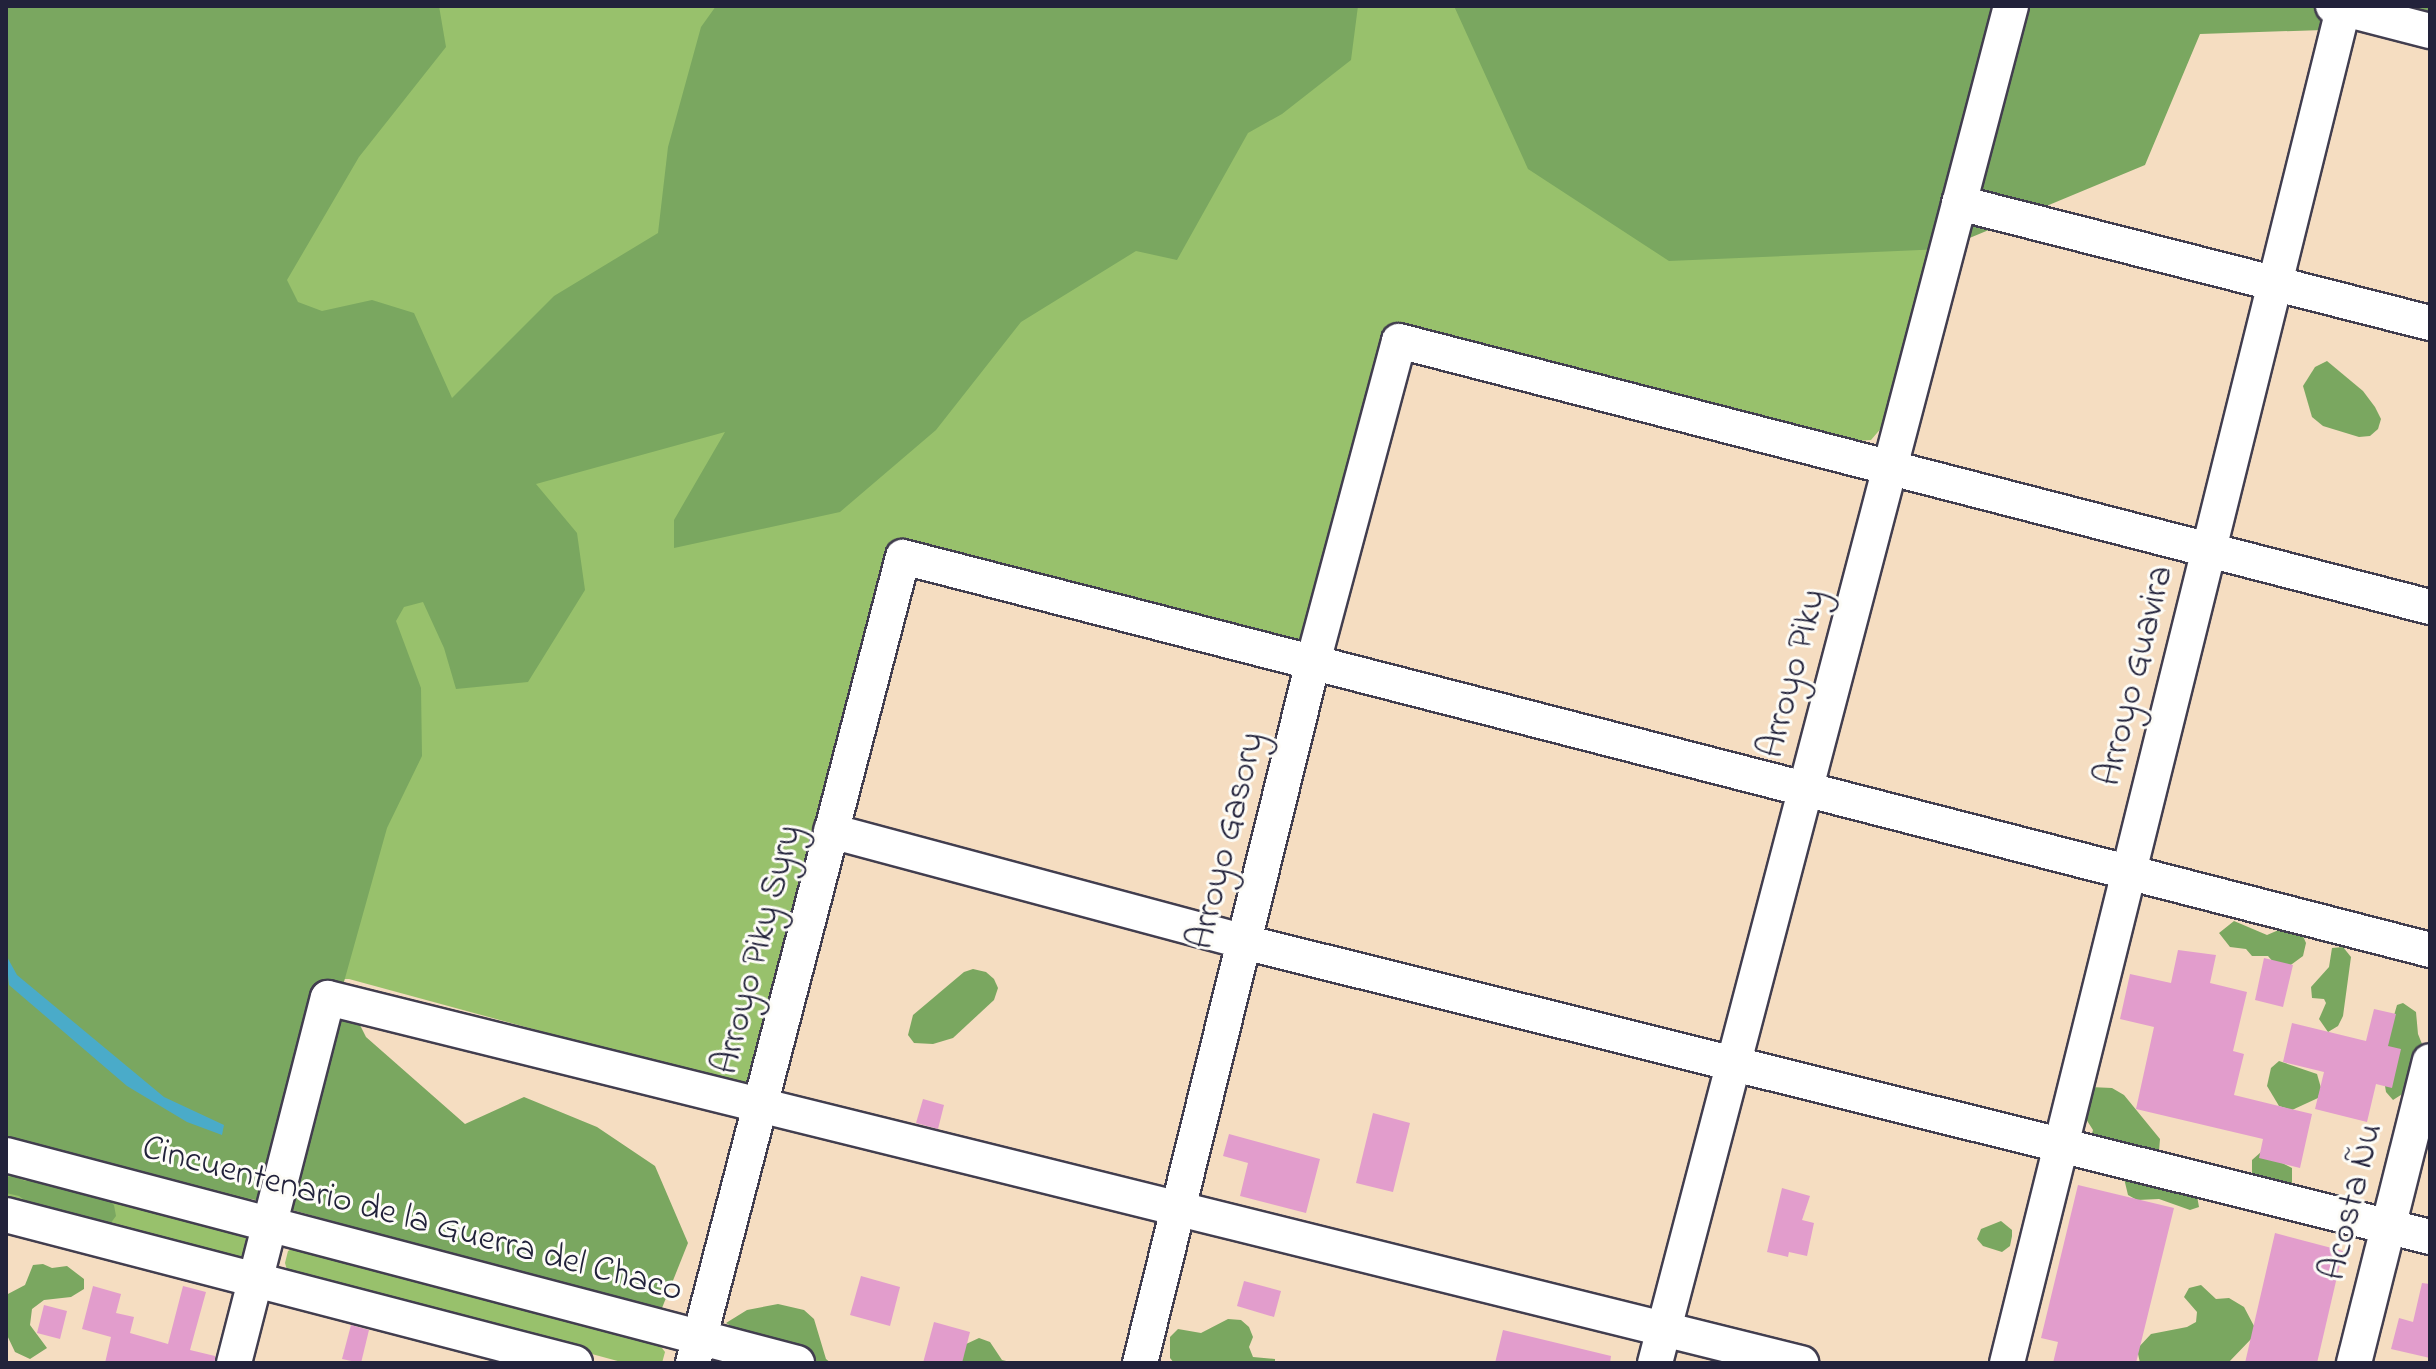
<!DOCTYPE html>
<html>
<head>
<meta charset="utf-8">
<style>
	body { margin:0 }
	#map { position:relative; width:2436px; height:1369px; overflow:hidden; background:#f5ddc1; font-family:"Indie Flower",sans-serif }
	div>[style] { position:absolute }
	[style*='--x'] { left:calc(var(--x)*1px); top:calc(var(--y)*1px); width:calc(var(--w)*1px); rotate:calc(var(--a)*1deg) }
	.green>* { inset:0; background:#98c16c }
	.forest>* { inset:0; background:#7aa760 }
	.water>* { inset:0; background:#4aabc9 }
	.building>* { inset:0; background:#e29dcc }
	.roads { filter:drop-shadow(2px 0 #423e4f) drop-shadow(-2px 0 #423e4f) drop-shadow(0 2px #423e4f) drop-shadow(0 -2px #423e4f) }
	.minor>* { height:34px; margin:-17px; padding:0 17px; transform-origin:17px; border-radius:17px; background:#fff }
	span { translate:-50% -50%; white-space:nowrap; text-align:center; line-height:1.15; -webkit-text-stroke:6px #fdfcf7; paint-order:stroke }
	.street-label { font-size:36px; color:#22223b }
	.frame { position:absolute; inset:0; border:8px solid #22223b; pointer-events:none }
</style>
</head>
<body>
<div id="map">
	<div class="green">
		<div style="clip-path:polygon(6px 6px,1998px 6px,1883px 426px,1871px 440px,1855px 441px,1409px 330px,1301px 644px,913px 546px,757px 1074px,746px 1087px,349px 979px,335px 979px,256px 1196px,244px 1204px,6px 1143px)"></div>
		<div style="clip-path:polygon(6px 1172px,242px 1233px,251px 1244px,248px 1256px,242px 1260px,6px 1201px)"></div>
		<div style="clip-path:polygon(294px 1248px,656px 1340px,665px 1352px,662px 1363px,625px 1363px,293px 1273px,287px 1270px,285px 1263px,288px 1251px)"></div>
	</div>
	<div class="forest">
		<div style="clip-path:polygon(6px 6px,439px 6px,446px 47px,359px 157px,287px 280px,298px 302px,322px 311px,372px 300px,414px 313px,452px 398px,554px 296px,658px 233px,668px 147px,701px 27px,716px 6px,1358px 6px,1351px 60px,1282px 114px,1248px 133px,1177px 260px,1136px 251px,1021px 322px,936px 430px,840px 512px,674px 548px,674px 520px,725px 432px,536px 484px,577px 533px,585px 590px,528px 682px,456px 689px,444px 648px,423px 602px,404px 607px,396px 621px,421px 688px,422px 756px,387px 828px,342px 989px,366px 1037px,465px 1124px,524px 1097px,597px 1127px,655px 1166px,688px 1243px,660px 1313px,278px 1206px,6px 1136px)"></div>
		<div style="clip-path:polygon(1454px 6px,2430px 6px,2430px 11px,2353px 29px,2200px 34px,2145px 165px,1943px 249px,1669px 261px,1528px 169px)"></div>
		<div style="clip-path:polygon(2327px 361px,2363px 391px,2375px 407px,2381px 419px,2378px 429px,2370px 436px,2359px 437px,2323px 426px,2312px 417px,2303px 386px,2315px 367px)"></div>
		<div style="clip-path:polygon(2234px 921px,2267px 935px,2281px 929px,2302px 934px,2306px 943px,2303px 956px,2288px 967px,2274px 963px,2268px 956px,2252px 956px,2246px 949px,2230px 947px,2219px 933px)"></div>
		<div style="clip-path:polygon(2343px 947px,2351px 957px,2343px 1016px,2338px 1026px,2328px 1032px,2319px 1019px,2326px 1003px,2324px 999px,2312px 998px,2311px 987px,2329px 967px,2332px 948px)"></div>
		<div style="clip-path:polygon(973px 969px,986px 972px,994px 979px,998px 988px,994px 1000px,953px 1038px,933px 1044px,914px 1043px,908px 1035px,913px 1015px,964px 972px)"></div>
		<div style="clip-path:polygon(2403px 1003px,2416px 1012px,2418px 1034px,2424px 1049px,2404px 1093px,2393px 1100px,2386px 1092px,2377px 1037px,2393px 1019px,2397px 1005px)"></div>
		<div style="clip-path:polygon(2279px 1061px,2317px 1074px,2321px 1088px,2318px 1098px,2292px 1110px,2279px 1106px,2267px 1086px,2271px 1068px)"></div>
		<div style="clip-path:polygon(2090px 1087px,2112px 1088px,2124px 1095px,2160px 1139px,2159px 1151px,2151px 1158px,2197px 1196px,2199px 1207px,2190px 1210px,2159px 1199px,2137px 1200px,2128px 1195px,2121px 1166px,2090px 1141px,2093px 1130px,2077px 1105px)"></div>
		<div style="clip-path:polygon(2261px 1152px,2292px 1168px,2292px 1190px,2252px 1178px,2252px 1160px)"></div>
		<div style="clip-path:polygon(13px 1176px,25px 1181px,46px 1180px,76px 1193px,86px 1190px,107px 1198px,114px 1205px,116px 1216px,110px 1224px,101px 1228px,35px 1208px,19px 1196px,6px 1193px,6px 1177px)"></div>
		<div style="clip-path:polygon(2001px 1221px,2012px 1230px,2012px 1236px,2010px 1246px,2002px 1252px,1983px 1246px,1977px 1239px,1981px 1229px)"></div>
		<div style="clip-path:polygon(43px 1264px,52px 1268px,67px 1266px,84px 1279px,84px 1289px,71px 1297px,44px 1300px,32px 1309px,30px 1325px,47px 1348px,30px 1359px,15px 1352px,6px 1333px,6px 1295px,25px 1285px,33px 1265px)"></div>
		<div style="clip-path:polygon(2201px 1285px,2216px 1299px,2229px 1298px,2244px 1307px,2254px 1326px,2253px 1337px,2228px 1363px,2140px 1363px,2137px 1349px,2151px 1334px,2187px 1327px,2196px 1322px,2197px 1312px,2184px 1297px,2189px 1288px)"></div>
		<div style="clip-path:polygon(778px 1304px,804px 1310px,814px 1319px,826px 1359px,831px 1363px,793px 1363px,726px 1323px,747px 1310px)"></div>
		<div style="clip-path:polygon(1228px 1319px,1241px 1320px,1249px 1327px,1253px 1337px,1249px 1347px,1253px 1357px,1275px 1359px,1275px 1363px,1174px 1363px,1170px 1358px,1170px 1337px,1178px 1329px,1201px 1333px)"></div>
		<div style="clip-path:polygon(979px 1338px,990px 1342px,1002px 1360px,1015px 1363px,950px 1363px,964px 1345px)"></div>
	</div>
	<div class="water">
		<div style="clip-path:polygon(6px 955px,17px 975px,164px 1097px,224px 1125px,222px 1135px,187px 1122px,127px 1086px,9px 985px)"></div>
	</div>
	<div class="building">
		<div style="clip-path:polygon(2178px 950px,2216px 955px,2210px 983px,2247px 992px,2233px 1051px,2244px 1054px,2234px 1095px,2312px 1114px,2300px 1168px,2259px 1158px,2263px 1139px,2136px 1109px,2154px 1027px,2120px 1019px,2130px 974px,2171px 983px)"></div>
		<div style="clip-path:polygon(2264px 958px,2293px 965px,2283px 1007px,2255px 1000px)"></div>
		<div style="clip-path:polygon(2374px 1009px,2396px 1014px,2388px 1046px,2401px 1049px,2392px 1088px,2376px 1084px,2367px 1122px,2315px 1109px,2324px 1072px,2283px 1062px,2292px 1023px,2366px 1041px)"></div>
		<div style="clip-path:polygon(923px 1099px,944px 1105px,938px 1129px,916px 1123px)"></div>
		<div style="clip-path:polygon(1373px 1113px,1410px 1123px,1393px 1192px,1356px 1183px)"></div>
		<div style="clip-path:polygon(1229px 1134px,1320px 1159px,1306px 1213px,1240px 1196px,1248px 1163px,1223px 1156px)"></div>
		<div style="clip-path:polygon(2078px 1185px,2174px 1208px,2136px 1363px,2053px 1363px,2058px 1342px,2041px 1338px)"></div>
		<div style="clip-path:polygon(1782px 1188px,1810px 1196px,1802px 1220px,1814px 1223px,1807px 1256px,1789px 1252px,1788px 1257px,1767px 1252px)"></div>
		<div style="clip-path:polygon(2275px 1233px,2343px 1251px,2317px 1363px,2245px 1363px)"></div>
		<div style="clip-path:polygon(861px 1276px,900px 1287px,890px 1326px,850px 1315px)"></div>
		<div style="clip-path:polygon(1244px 1281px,1281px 1291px,1274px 1317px,1237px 1306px)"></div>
		<div style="clip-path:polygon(2422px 1283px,2430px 1284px,2430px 1358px,2391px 1349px,2399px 1318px,2413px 1322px)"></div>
		<div style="clip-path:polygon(93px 1286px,121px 1294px,116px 1313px,134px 1317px,130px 1333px,168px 1344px,183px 1286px,206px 1292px,190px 1350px,215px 1356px,215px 1363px,105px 1363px,111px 1337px,82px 1329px)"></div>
		<div style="clip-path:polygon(44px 1305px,67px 1311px,60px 1339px,37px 1333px)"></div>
		<div style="clip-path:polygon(934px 1322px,970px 1332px,962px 1363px,923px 1363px)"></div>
		<div style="clip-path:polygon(351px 1325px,369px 1330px,361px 1363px,342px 1359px)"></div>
		<div style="clip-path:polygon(1503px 1330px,1611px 1356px,1610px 1363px,1495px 1363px)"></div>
	</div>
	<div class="roads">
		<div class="minor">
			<div style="--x:2333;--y:6;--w:100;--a:14.5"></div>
			<div style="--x:1959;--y:203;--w:486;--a:14.3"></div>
			<div style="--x:831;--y:831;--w:428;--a:15"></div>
			<div style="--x:1244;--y:942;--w:1222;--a:13.97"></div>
			<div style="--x:6;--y:1155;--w:818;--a:14.73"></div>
			<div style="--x:6;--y:1215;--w:588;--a:14.58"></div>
			<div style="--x:234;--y:1363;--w:377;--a:-75.6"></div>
			<div style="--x:328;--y:998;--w:1518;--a:13.92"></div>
			<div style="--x:693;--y:1363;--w:833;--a:-75.4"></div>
			<div style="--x:903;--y:557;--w:1577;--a:14.43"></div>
			<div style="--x:1140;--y:1363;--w:722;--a:-76.14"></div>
			<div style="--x:1313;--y:662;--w:332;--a:-75"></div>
			<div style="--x:1399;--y:341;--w:1065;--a:14.47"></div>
			<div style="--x:1655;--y:1363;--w:1403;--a:-75.3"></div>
			<div style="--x:2007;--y:1363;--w:1395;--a:-76.06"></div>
			<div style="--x:2354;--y:1363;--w:311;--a:-75.9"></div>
		</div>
	</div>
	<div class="street-label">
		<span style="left:1794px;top:674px;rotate:-75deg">Arroyo Piky</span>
		<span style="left:2136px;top:676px;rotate:-76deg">Arroyo Guavira</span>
		<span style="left:1228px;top:841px;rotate:-76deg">Arroyo Gasory</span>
		<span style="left:759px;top:950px;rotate:-75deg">Arroyo Piky Syry</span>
		<span style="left:2353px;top:1202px;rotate:-76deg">Acosta Ñu</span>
		<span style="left:412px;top:1220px;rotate:15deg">Cincuentenario de la Guerra del Chaco</span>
	</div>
	<div class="frame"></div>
</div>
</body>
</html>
